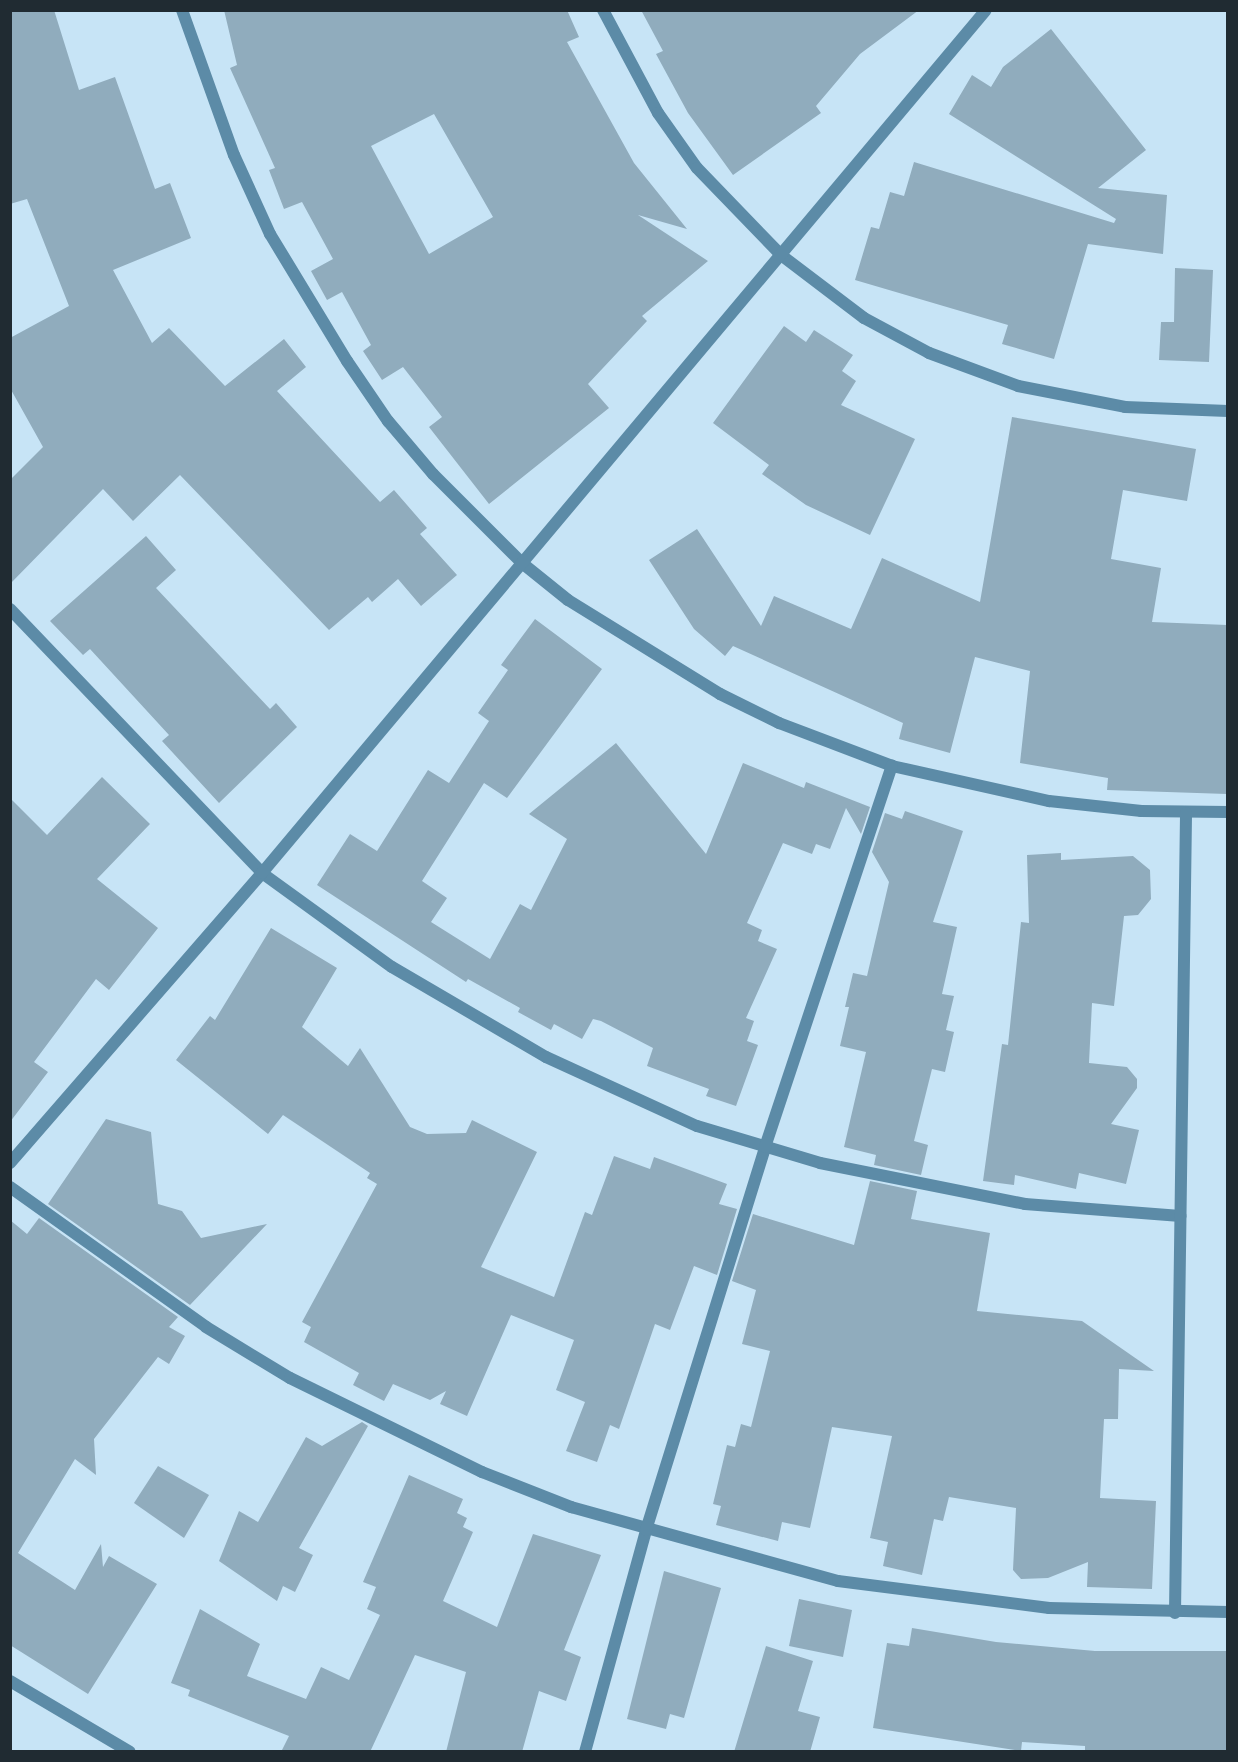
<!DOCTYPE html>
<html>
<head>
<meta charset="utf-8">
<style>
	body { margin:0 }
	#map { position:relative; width:1238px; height:1762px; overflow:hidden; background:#c7e4f6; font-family:Merriweather,serif }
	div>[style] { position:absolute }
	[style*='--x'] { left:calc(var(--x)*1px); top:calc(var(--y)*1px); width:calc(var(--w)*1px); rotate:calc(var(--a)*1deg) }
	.building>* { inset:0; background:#90acbd }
	.minor>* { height:12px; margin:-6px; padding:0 6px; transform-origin:6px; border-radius:6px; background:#5c8ba7 }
	.tertiary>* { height:12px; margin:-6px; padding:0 6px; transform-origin:6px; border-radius:6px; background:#5c8ba7 }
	span { translate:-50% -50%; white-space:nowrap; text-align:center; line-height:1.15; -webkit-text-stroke:6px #d9f0ff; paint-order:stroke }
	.frame { position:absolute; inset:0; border:12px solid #202b32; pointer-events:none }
</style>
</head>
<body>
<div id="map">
	<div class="building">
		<div style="clip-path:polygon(10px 10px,54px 10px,79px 90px,115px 77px,155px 189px,170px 183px,191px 238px,113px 270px,152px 343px,169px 328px,225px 386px,284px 339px,306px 367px,277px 391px,380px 502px,394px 490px,427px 528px,420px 534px,457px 575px,421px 606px,398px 579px,372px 602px,368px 597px,329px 630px,180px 475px,133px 521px,103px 489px,10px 584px,10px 480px,43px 447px,10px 388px,10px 338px,69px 306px,27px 199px,10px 204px)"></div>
		<div style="clip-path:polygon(evenodd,224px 10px,567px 10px,579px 37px,567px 42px,634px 163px,687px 229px,638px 215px,708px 261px,642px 316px,647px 321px,588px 384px,609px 408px,489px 504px,429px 427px,442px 417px,403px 367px,382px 380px,363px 351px,371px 345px,342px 292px,327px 300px,311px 271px,333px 259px,302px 202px,284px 209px,269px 170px,275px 168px,230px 68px,237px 65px,224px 10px,434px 114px,493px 217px,429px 254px,371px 146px,434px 114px)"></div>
		<div style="clip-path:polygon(641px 10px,919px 10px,860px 54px,816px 106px,821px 113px,733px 175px,688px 113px,656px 54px,663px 51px)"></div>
		<div style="clip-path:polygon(1051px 29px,1146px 150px,1098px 188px,1167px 195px,1163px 254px,1088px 244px,1054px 359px,1002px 344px,1008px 325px,855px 280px,871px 227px,879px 229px,890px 192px,904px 196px,914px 162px,1114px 223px,1116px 219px,949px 114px,972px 75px,991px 87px,1003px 67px)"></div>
		<div style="clip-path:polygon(1175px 268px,1213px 270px,1209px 362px,1159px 360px,1161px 322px,1174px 322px)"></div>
		<div style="clip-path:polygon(784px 326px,806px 342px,814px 330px,853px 355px,842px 371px,856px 381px,841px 405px,915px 439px,870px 535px,806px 505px,762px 474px,769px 465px,713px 423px)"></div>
		<div style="clip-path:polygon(1012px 417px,1196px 449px,1187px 501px,1123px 490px,1111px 559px,1161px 568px,1152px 622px,1227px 625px,1227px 794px,1107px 790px,1108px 778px,1020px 763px,1030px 671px,975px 657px,950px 753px,899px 739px,903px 723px,733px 646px,725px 656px,694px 629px,649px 560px,697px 529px,761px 626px,774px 596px,851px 629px,882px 558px,980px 602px)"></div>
		<div style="clip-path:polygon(146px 536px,176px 570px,156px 588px,270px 709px,276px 703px,297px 727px,219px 803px,162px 741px,169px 735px,90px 649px,83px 655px,50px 621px)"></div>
		<div style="clip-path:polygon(535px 619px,602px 669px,507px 798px,484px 783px,422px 881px,447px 898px,431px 922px,490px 959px,520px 904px,531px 910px,567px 839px,529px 814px,616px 743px,706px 854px,743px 763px,804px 788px,806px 782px,870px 807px,861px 834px,846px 808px,830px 849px,816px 844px,812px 854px,783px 843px,747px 923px,762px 930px,758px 941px,777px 949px,746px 1018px,754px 1021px,747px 1041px,758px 1045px,736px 1106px,706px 1096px,709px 1089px,647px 1066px,653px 1048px,601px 1021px,593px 1019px,582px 1039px,554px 1024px,551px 1030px,518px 1012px,520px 1008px,468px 979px,466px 982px,317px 885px,350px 834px,377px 851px,428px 770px,449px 783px,489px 721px,478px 713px,508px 670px,501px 665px)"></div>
		<div style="clip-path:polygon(102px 777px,150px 824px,97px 879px,158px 928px,109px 990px,96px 979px,34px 1062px,48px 1072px,10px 1122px,10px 798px,47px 835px)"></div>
		<div style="clip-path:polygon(905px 811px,963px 831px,933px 922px,957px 927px,942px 994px,954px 996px,946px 1030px,954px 1032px,945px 1072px,932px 1069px,914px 1141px,928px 1145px,921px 1175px,874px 1165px,876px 1155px,844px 1147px,866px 1052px,840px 1046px,849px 1007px,845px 1007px,853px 973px,867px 976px,889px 882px,872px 852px,885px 813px,902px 819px)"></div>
		<div style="clip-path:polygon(1061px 853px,1061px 860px,1133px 856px,1150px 870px,1151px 899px,1138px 915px,1124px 916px,1114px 1006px,1092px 1003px,1089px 1063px,1127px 1067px,1137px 1079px,1137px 1088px,1111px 1124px,1139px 1130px,1126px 1184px,1079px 1173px,1076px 1189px,1015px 1175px,1014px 1185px,983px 1181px,1002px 1044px,1008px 1045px,1021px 922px,1029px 923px,1027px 855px)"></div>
		<div style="clip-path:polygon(271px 928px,337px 968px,302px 1027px,348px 1066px,360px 1048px,410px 1127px,427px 1134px,466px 1133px,472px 1120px,537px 1152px,481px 1267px,554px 1297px,585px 1212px,592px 1215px,614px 1156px,650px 1169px,654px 1157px,727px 1184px,719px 1204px,737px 1209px,717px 1275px,694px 1266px,670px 1330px,655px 1324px,619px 1429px,610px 1425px,597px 1462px,566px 1451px,585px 1402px,556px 1390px,574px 1340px,511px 1315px,467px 1416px,440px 1404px,446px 1391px,430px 1400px,393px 1384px,384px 1401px,353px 1385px,359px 1373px,304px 1342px,311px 1327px,302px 1322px,377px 1184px,367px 1178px,370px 1173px,283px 1115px,268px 1134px,176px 1060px,210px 1016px,215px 1020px)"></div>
		<div style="clip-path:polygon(106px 1119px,151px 1132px,158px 1204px,182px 1211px,201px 1238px,267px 1224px,190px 1305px,48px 1204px)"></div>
		<div style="clip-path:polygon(870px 1181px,917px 1191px,911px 1219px,990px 1233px,977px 1311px,1082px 1321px,1154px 1371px,1119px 1369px,1118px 1419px,1104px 1419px,1100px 1498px,1156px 1501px,1152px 1589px,1087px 1587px,1088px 1562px,1048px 1578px,1021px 1579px,1013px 1570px,1016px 1508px,949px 1497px,943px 1521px,934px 1519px,922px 1575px,883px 1566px,888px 1542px,870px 1538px,892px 1436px,832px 1427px,810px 1528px,782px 1522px,778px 1541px,716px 1525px,721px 1506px,713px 1504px,727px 1445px,735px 1447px,741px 1424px,751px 1427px,770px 1351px,742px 1344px,756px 1290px,732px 1281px,753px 1214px,854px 1245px)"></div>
		<div style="clip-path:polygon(39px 1218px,178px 1317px,169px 1327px,185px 1336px,169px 1364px,158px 1357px,94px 1439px,96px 1475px,75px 1459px,18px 1553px,75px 1590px,101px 1544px,103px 1567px,109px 1556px,157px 1584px,88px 1694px,10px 1645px,10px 1220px,27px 1234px)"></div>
		<div style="clip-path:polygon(362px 1422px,368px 1426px,299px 1548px,313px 1555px,295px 1592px,283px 1586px,277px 1601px,219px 1561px,239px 1511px,258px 1522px,306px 1437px,322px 1446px)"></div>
		<div style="clip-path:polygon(158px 1466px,209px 1495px,184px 1538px,134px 1503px)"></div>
		<div style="clip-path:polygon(409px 1475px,463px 1499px,457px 1513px,467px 1518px,463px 1527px,473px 1532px,443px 1601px,497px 1627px,533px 1534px,601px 1555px,564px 1650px,581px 1657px,566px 1701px,539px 1691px,522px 1752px,446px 1752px,466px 1672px,415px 1655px,370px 1752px,281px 1752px,289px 1736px,188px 1696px,190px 1690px,171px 1683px,200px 1609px,260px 1644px,247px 1676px,306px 1699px,321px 1667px,349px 1680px,380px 1615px,367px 1609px,376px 1587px,363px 1582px)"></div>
		<div style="clip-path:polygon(664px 1571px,721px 1588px,684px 1718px,670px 1714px,666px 1729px,627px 1719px)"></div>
		<div style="clip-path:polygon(799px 1599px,852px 1610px,843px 1657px,789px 1646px)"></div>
		<div style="clip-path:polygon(912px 1628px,996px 1642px,1095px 1651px,1227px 1651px,1227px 1751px,1085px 1752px,1085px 1746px,1022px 1742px,1021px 1751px,873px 1728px,887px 1643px,909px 1646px)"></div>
		<div style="clip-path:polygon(766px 1646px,813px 1661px,798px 1711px,820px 1717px,810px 1752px,734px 1752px)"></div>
	</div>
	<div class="minor">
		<div style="--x:182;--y:10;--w:154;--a:70.3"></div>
		<div style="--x:234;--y:155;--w:87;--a:65.5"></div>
		<div style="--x:270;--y:234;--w:149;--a:58.8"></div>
		<div style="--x:347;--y:361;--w:73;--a:55.7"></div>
		<div style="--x:388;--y:421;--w:70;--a:49.7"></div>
		<div style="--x:433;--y:474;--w:126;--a:45"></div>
		<div style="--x:522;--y:563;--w:59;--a:38.8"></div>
		<div style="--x:568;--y:600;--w:179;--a:31.7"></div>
		<div style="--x:720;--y:694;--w:66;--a:26.2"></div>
		<div style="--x:779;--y:723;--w:121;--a:20.8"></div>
		<div style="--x:892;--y:766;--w:161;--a:12.6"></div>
		<div style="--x:1049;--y:801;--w:93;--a:6.2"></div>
		<div style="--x:1141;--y:811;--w:87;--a:0.7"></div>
		<div style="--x:603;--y:10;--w:117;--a:61.9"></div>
		<div style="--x:658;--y:113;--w:67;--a:54.7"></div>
		<div style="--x:697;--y:168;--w:121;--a:46"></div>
		<div style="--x:781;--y:255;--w:104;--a:37.2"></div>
		<div style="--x:864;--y:318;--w:74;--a:28.3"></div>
		<div style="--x:929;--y:353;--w:95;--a:20.3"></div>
		<div style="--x:1018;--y:386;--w:109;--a:11.1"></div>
		<div style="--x:1125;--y:407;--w:103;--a:2.2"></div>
		<div style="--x:10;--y:609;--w:365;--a:46.3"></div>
		<div style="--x:262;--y:873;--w:160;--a:35.9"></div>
		<div style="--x:392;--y:967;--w:178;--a:30.3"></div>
		<div style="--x:546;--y:1057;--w:166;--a:24.6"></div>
		<div style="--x:697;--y:1126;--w:128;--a:16.7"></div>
		<div style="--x:820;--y:1163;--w:209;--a:11.3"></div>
		<div style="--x:1025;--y:1204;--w:156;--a:4.4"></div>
		<div style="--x:10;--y:1187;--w:241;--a:35.5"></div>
		<div style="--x:206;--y:1327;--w:98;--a:31.3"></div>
		<div style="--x:290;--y:1378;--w:214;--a:26.1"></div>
		<div style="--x:482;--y:1472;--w:96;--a:21.5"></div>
		<div style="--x:571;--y:1507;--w:277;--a:15.5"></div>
		<div style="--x:838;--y:1581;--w:213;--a:7.3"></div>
		<div style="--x:1049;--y:1608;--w:179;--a:1.3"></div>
		<div style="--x:1175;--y:1613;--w:800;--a:-89.21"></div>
		<div style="--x:585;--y:1752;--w:230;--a:-74.6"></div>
		<div style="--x:646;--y:1530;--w:401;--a:-72.7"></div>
		<div style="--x:765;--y:1147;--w:402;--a:-71.6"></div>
	</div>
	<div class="tertiary">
		<div style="--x:10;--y:1163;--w:384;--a:-49"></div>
		<div style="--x:262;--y:873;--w:1126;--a:-50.01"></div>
		<div style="--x:10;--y:1681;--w:139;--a:30.6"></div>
	</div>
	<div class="frame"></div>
</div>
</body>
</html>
